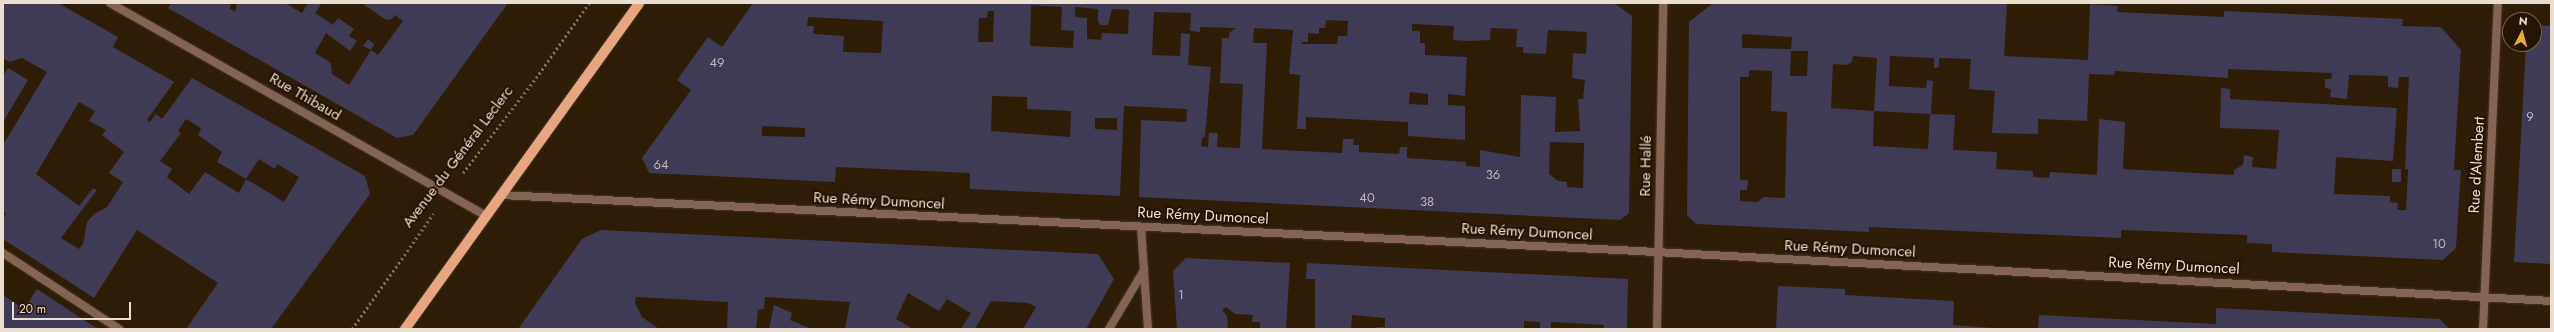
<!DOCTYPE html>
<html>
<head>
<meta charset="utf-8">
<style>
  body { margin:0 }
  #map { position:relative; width:2554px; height:332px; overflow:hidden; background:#2e1d07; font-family:Jost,sans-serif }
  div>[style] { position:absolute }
  .building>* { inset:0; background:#403b55; transform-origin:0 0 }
  .path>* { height:2.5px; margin-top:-1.25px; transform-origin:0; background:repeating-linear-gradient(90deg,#80715f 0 2px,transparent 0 5px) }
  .roads { filter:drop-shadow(0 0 1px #483823) drop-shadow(0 0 1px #483823) }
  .service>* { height:8px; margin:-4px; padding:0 4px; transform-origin:4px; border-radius:4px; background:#836452 }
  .minor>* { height:8px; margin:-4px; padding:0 4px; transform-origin:4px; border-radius:4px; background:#836452 }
  .primary>* { height:10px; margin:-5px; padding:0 5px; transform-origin:5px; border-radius:5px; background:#e8a680 }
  span { translate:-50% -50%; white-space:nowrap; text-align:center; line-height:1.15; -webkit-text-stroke:4px #241401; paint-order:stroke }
  .number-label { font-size:13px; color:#c0b5b2 }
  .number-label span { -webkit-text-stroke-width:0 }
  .street-label { font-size:15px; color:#eaded1 }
  .frame { position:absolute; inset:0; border:4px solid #eaded1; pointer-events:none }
  .north { position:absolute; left:2502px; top:12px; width:40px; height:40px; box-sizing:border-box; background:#241401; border:1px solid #736554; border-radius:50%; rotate:6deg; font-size:11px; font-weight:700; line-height:16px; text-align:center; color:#eaded1 }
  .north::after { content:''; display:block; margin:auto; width:14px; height:18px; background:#e6ad36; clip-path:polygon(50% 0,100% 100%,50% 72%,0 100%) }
  .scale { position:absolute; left:12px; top:302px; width:119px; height:18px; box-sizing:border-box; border:2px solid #eaded1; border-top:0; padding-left:5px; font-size:12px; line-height:14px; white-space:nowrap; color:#eaded1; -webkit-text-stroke:3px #241401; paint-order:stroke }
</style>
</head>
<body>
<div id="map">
  <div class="building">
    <i style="clip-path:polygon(evenodd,3px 3px,58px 3px,118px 37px,113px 47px,174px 82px,147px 120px,150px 122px,156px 114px,162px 119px,192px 78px,365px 176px,370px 194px,271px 329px,186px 329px,218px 283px,137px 230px,94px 298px,3px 239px,3px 219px,6px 213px,3px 211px,3px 145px,47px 72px,22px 58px,10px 62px,3px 58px,3px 3px,79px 102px,95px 111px,89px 121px,106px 130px,102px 135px,124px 152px,109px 173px,123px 182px,107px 207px,94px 214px,87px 222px,83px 244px,79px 249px,61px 238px,97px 190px,93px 188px,79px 206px,36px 174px,79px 102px,3px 3px,186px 119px,201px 128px,198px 135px,222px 152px,217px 162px,246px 179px,259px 159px,275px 169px,277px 164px,299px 177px,284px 202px,246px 179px,239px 193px,205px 172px,189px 194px,167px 177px,172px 169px,160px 161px,181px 133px,178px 131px,186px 119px)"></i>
    <i style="clip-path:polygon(171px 3px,231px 3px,230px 9px,235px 12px,237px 3px,285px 3px,302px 13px,308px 3px,322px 3px,315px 13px,333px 25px,338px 18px,354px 29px,349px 36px,357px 41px,350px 51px,326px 33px,315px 53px,331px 63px,332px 74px,349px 85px,371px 50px,378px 55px,403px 21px,395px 15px,392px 19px,386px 20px,362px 3px,508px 3px,413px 135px,397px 138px,168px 8px)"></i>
    <i style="clip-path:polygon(evenodd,753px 3px,1614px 3px,1632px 16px,1629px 213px,1620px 220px,1139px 197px,1141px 120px,1186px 122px,1187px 109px,1124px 106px,1120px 196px,970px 189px,970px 173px,836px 167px,835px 182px,649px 173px,642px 158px,691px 90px,677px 80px,708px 37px,722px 47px,753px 3px,1031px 5px,1062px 7px,1061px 30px,1074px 31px,1073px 48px,1030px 46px,1031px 5px,753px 3px,1075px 7px,1098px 9px,1098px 21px,1100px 25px,1108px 25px,1112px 9px,1129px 10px,1128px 34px,1102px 33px,1101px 40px,1087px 39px,1087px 18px,1075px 17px,1075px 7px,753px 3px,988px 11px,994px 11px,993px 42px,978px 42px,979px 18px,987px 18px,988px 11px,753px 3px,1154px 12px,1191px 13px,1190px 31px,1200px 32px,1200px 27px,1236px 28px,1229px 33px,1229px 38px,1222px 38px,1220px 83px,1243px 84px,1240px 148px,1217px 147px,1218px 133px,1209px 133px,1208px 147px,1201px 146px,1202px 138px,1205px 136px,1211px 67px,1188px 65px,1190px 34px,1181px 33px,1180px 56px,1152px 55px,1154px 12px,753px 3px,808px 17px,883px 21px,881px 53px,843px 52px,844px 36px,813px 34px,814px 26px,807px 26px,808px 17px,753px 3px,1326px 20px,1348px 21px,1347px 36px,1338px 36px,1337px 44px,1301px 44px,1302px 42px,1308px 42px,1308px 33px,1319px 34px,1319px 28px,1325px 28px,1326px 20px,753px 3px,1412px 24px,1454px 26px,1453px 40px,1469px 41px,1490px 40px,1491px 28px,1517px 29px,1516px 47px,1523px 47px,1523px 53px,1546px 54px,1548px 30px,1587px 32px,1586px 54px,1573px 53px,1572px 78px,1585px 80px,1583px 99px,1578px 99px,1580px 131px,1555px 132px,1556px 97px,1521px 95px,1520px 157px,1480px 150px,1480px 167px,1466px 166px,1466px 162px,1407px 158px,1407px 147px,1400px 147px,1399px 154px,1359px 152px,1359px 145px,1353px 145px,1354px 139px,1343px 139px,1342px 153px,1262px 149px,1267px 43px,1253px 43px,1254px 28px,1293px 30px,1289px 74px,1300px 75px,1297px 129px,1306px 129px,1306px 117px,1408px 122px,1408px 136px,1465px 140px,1465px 106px,1448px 105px,1448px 94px,1465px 96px,1467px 57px,1425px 55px,1425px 43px,1420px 43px,1420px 31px,1412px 31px,1412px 24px,753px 3px,1410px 92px,1428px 94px,1428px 105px,1409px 104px,1410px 92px,753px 3px,992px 96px,1027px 97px,1027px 109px,1071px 111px,1070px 137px,991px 131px,992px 96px,753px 3px,1095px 118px,1117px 118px,1117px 130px,1095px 129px,1095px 118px,753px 3px,762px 126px,805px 128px,805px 137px,762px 136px,762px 126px,753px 3px,1550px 142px,1584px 143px,1583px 188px,1567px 187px,1567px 182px,1558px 181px,1549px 174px,1550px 142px)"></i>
    <i style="clip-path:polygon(evenodd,1713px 3px,2007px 3px,2004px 56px,2088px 60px,2090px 4px,2118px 6px,2117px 12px,2224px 17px,2224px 11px,2403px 19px,2402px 26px,2441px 27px,2461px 50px,2454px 170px,2461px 170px,2456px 248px,2443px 260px,2272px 252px,2272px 244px,2247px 243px,2247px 235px,2121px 230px,2121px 238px,1869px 227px,1869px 232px,1696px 224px,1687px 215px,1689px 22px,1713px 3px,1742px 34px,1792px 37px,1791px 51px,1808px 51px,1807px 76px,1790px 76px,1791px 49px,1742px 48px,1742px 34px,1713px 3px,1853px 56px,1877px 58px,1874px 111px,1930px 114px,1928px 149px,1873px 146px,1874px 111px,1831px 108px,1833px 64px,1846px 65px,1852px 62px,1853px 56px,1713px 3px,1890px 56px,1934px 58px,1934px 68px,1939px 67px,1939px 58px,1971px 59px,1969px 89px,1995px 91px,1992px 133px,2038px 134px,2038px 119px,2087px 121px,2089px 74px,2114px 75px,2115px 71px,2228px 78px,2228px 69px,2332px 73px,2331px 79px,2325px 79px,2325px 88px,2331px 89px,2330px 97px,2347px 99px,2349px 75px,2388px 76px,2388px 87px,2398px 88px,2399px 77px,2409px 77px,2405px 169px,2408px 169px,2406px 210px,2397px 210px,2398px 203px,2390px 202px,2390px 196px,2334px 194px,2336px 157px,2393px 161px,2397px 108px,2230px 99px,2230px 89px,2221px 88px,2220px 128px,2279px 130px,2276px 169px,2252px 167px,2253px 157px,2244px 155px,2243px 165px,2234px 170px,2234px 175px,2123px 169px,2125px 122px,2099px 119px,2097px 175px,2050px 172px,2049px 178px,2033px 177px,2033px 171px,1996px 169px,1997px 152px,1953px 150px,1955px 115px,1931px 114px,1933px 81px,1927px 80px,1926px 88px,1889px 86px,1890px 56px,1713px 3px,1749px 70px,1772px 71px,1771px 111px,1787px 112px,1785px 198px,1763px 197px,1758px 202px,1740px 201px,1740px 190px,1747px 190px,1748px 180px,1740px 180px,1740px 77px,1749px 77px,1749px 70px)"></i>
    <i style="clip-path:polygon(2534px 25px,2551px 26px,2551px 264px,2514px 262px,2526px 44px,2534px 44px)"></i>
    <i style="clip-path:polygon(368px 39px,374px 44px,371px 50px,363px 46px)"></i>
    <i style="clip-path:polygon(8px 68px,28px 80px,3px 122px,3px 76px)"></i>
    <i style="left:2392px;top:169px;width:9px;height:13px"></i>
    <i style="clip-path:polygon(601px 230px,1098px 254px,1114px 279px,1086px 329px,1023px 329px,1036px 307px,1028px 303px,991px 301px,975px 329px,961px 329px,971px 313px,947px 299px,939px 311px,908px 293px,896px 319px,913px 329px,845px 329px,850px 302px,765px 297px,764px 309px,758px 310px,756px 329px,727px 329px,728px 302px,636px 297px,635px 303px,642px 317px,659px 329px,518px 329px,582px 239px)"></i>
    <i style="clip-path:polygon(1186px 258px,1290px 263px,1286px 329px,1260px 329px,1260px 322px,1252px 322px,1253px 315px,1235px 314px,1226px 307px,1222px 310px,1227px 316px,1228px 329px,1177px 329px,1173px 271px)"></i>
    <i style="clip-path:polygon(1307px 263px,1628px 279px,1627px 329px,1603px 329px,1604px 325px,1551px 322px,1551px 329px,1540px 329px,1540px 322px,1524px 321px,1524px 329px,1377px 329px,1377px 327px,1385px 327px,1385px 318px,1352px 315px,1351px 329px,1315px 329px,1315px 279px,1306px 279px)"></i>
    <i style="clip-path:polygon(1778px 286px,1845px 289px,1845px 295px,1954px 301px,1953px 325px,2006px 329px,1776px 329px)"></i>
    <i style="clip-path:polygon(37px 289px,87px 322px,99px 329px,3px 329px,3px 295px,24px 309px)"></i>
    <i style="clip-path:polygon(774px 305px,792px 313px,790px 320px,812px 329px,769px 329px)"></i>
    <i style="clip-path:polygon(2216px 308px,2440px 319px,2449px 329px,2038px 329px,2039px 315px,2216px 324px)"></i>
  </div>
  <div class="path">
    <i style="left:463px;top:173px;width:120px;rotate:-52.5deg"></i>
    <i style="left:536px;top:78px;width:92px;rotate:-54.8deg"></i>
    <i style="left:352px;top:329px;width:141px;rotate:-54.8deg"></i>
  </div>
  <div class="roads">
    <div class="service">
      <i style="left:3px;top:253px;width:139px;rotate:33.2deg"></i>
    </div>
    <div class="minor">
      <i style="left:110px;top:3px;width:432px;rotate:29.5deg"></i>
      <i style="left:501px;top:195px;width:1119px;rotate:2.82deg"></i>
      <i style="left:1619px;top:250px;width:933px;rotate:3.13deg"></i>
      <i style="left:1141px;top:227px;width:102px;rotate:86.1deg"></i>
      <i style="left:1109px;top:329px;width:69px;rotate:-59.3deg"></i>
      <i style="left:1657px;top:329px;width:326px;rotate:-88.9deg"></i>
      <i style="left:2483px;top:329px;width:326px;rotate:-87.4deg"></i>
    </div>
    <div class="primary">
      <i style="left:405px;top:329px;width:401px;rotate:-54.3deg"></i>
    </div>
  </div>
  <div class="number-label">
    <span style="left:717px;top:63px">49</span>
    <span style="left:2530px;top:117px">9</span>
    <span style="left:661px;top:165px">64</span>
    <span style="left:1493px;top:175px">36</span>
    <span style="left:1367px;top:198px">40</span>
    <span style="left:1427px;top:202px">38</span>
    <span style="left:2439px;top:244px">10</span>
    <span style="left:1181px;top:295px">1</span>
  </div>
  <div class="street-label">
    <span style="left:305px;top:97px;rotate:30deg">Rue Thibaud</span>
    <span style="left:458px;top:157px;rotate:-53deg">Avenue du Général Leclerc</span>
    <span style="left:2477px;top:165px;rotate:-87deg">Rue d'Alembert</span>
    <span style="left:1646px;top:166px;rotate:-89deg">Rue Hallé</span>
    <span style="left:879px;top:201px;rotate:3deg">Rue Rémy Dumoncel</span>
    <span style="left:1203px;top:216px;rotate:3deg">Rue Rémy Dumoncel</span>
    <span style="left:1527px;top:232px;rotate:3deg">Rue Rémy Dumoncel</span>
    <span style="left:1850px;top:249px;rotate:3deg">Rue Rémy Dumoncel</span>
    <span style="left:2174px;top:266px;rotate:3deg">Rue Rémy Dumoncel</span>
  </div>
  <div class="frame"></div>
  <div class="north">N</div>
  <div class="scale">20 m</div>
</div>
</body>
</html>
